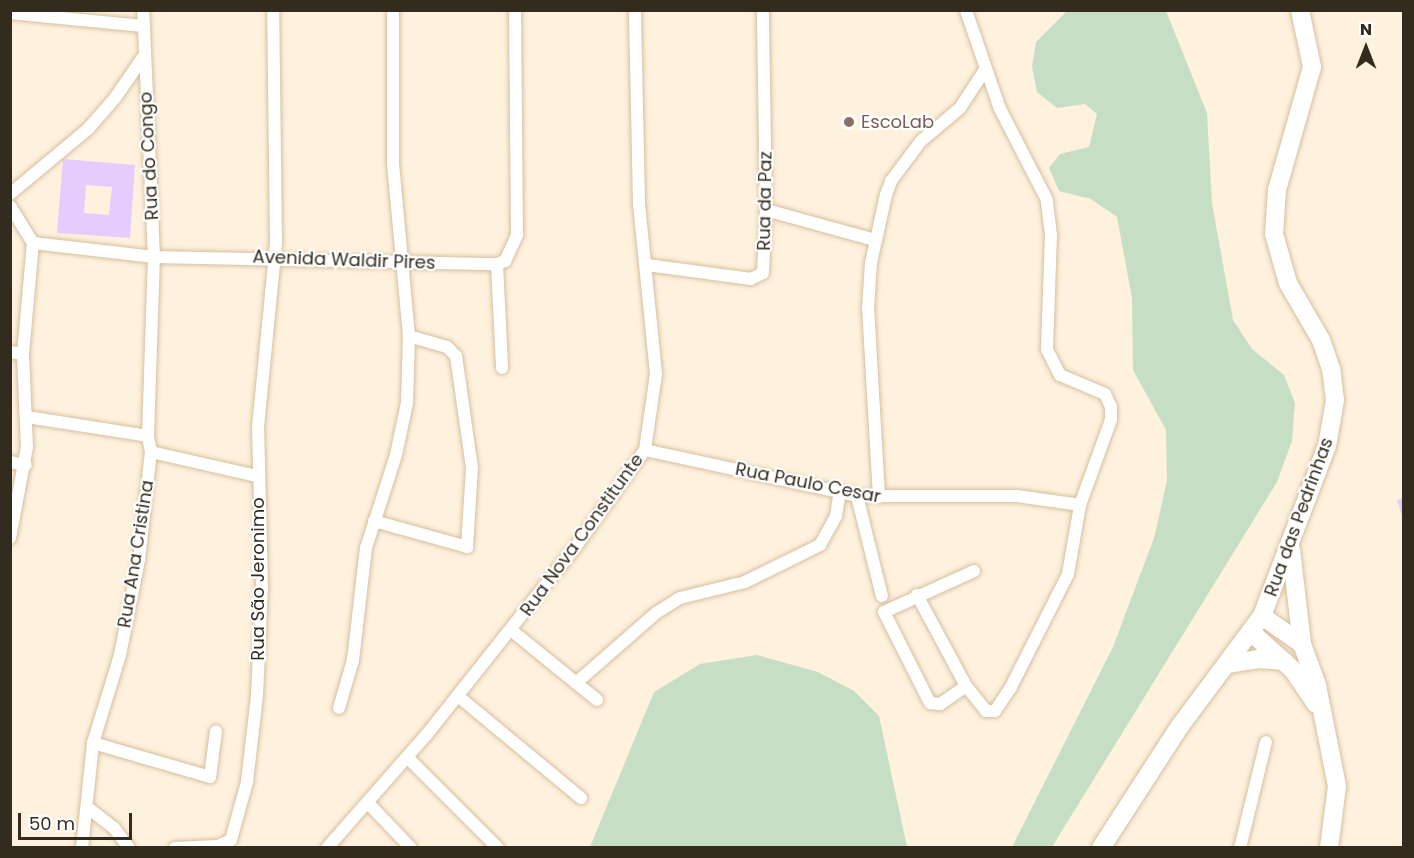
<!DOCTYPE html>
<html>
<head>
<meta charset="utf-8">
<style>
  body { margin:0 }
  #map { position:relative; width:1414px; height:858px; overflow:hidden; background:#fef1dd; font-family:Poppins,sans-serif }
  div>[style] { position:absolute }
  .green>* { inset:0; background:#c6dfc4 }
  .building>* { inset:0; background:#e4cdfe }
  .roads { filter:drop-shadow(0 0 2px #d5c0a0) drop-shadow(0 0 2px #d5c0a0) }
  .street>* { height:12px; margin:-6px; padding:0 6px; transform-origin:6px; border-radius:6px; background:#fff }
  .secondary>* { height:18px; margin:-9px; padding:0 9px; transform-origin:9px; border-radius:9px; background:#fff }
  .dots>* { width:16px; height:16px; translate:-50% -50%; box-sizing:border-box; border:3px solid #fff; border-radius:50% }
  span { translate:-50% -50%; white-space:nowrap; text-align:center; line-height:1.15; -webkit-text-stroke:4.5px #fff; paint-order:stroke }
  .education-label { font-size:18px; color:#785e54 }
  .left { translate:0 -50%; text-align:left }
  .street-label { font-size:18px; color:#332b1e }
  .frame { position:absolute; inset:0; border:12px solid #332b1e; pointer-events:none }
  .north { position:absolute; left:1336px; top:18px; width:60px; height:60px; -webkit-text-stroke:4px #fff; paint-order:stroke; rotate:0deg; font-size:16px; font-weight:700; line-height:24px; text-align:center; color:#332b1e }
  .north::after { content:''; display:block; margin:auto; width:21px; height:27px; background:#332b1e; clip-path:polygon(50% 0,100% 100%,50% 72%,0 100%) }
  .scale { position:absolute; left:18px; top:813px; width:114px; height:27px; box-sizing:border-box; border:3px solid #332b1e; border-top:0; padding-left:8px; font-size:18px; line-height:21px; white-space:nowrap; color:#332b1e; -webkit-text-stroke:4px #fff; paint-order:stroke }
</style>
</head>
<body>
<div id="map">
  <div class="green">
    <i style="clip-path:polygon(1067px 11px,1166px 11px,1207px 113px,1212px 203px,1233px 320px,1252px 349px,1284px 375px,1295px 403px,1292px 441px,1277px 482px,1052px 847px,1012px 847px,1113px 647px,1154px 538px,1167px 481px,1166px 430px,1133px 370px,1132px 298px,1117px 217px,1091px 199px,1059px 191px,1049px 168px,1060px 154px,1089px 147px,1097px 114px,1085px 104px,1057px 108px,1037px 92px,1032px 66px,1036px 42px)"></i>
    <i style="clip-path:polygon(757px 655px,818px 672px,854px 691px,879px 716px,907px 847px,590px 847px,654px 692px,700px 664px)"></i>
  </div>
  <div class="building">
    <i style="clip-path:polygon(evenodd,63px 159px,135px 165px,130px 238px,57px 233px,63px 159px,86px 185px,112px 187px,109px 215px,84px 213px,86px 185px)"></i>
    <i style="clip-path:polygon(1404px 498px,1404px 519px,1403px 519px,1397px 500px)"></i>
  </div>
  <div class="roads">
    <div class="street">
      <i style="left:10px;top:13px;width:133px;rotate:5.6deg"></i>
      <i style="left:10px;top:194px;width:102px;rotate:-39.8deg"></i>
      <i style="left:88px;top:129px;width:41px;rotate:-48.9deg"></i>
      <i style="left:115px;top:98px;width:51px;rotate:-55.4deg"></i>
      <i style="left:10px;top:206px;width:44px;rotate:58.1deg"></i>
      <i style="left:766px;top:210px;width:113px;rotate:15.4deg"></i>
      <i style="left:33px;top:243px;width:122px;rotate:6.6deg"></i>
      <i style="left:154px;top:257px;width:343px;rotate:1.2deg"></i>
      <i style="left:497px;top:264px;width:9px;rotate:-21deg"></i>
      <i style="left:505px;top:261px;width:29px;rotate:-65deg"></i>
      <i style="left:517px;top:235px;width:225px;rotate:-90.5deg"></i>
      <i style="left:497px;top:264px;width:104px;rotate:87.2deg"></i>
      <i style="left:647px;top:265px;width:105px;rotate:7.7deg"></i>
      <i style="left:751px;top:279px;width:13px;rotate:-27deg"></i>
      <i style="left:763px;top:273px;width:63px;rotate:-87.3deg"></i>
      <i style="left:766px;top:210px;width:200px;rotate:-90.9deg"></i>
      <i style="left:10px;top:352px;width:13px;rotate:9deg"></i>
      <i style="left:27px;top:417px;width:122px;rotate:8.9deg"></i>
      <i style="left:645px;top:450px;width:217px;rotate:12.2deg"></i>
      <i style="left:857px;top:496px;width:160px"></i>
      <i style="left:1017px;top:496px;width:64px;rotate:8.1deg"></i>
      <i style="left:151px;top:452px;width:109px;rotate:12.8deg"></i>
      <i style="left:10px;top:462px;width:16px;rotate:11deg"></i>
      <i style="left:857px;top:496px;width:103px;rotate:76deg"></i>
      <i style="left:879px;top:497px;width:189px;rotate:-93.3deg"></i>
      <i style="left:868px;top:308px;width:45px;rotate:-86.2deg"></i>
      <i style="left:871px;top:263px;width:70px;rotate:-77.6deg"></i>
      <i style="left:886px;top:195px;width:15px;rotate:-70deg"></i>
      <i style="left:891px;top:181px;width:50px;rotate:-53.1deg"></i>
      <i style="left:921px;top:141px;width:51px;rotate:-40.2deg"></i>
      <i style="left:960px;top:108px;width:45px;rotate:-56.7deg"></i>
      <i style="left:374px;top:521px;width:97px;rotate:15.6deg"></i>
      <i style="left:467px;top:547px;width:79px;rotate:-86.4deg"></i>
      <i style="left:472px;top:468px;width:113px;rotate:-98.1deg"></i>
      <i style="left:456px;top:356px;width:13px;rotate:-135deg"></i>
      <i style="left:447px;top:347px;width:40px;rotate:-164deg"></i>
      <i style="left:10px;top:538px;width:93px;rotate:-79.4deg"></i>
      <i style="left:27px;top:447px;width:93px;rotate:-92.5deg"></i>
      <i style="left:23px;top:354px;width:111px;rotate:-84.9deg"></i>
      <i style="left:917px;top:595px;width:103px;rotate:61.7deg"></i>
      <i style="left:966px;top:686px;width:32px;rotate:51deg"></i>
      <i style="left:986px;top:711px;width:9px"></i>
      <i style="left:995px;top:711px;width:29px;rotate:-56deg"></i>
      <i style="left:1011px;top:687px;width:127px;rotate:-63.2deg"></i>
      <i style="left:1068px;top:574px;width:70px;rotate:-80.1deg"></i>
      <i style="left:1080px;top:505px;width:90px;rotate:-70deg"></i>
      <i style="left:1111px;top:420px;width:13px;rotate:-90deg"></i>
      <i style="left:1111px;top:407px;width:14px;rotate:-115deg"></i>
      <i style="left:1105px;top:394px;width:49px;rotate:-157.1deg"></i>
      <i style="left:1060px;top:375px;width:29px;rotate:-117deg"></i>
      <i style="left:1047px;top:349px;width:114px;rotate:-88deg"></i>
      <i style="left:1051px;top:235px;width:35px;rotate:-97deg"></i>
      <i style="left:1047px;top:200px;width:102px;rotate:-117.3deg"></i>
      <i style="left:1000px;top:109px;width:105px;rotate:-109deg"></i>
      <i style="left:511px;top:630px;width:111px;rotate:39.1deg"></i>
      <i style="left:576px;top:683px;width:106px;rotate:-41.2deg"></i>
      <i style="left:656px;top:613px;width:28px;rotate:-32deg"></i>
      <i style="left:680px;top:598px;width:67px;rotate:-13.8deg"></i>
      <i style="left:745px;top:582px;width:84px;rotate:-26.3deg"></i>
      <i style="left:820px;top:545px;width:33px;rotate:-61deg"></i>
      <i style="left:836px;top:516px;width:24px;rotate:-81deg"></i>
      <i style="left:966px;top:686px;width:32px;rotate:145deg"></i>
      <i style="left:940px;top:704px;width:10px;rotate:-174deg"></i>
      <i style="left:930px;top:703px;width:102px;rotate:-116.8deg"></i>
      <i style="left:884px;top:612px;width:99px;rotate:-24.5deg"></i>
      <i style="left:458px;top:696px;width:160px;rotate:39.7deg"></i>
      <i style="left:339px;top:708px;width:50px;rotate:-73.7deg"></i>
      <i style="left:353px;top:660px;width:113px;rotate:-83.4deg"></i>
      <i style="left:366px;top:548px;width:98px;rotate:-72.1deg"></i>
      <i style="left:396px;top:455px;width:53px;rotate:-78.1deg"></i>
      <i style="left:407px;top:403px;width:67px;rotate:-88.3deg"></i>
      <i style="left:409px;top:336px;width:173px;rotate:-95.3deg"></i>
      <i style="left:393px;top:164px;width:154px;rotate:-90deg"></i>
      <i style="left:93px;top:743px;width:122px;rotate:16.2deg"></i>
      <i style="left:210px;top:777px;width:46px;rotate:-82.6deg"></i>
      <i style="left:408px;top:758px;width:127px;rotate:45deg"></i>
      <i style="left:368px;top:803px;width:62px;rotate:46.3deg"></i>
      <i style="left:87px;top:807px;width:34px;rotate:38deg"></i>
      <i style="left:114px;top:828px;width:25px;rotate:53deg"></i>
      <i style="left:82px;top:848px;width:106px;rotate:-84deg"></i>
      <i style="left:93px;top:743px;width:92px;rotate:-72.9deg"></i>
      <i style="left:120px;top:655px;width:97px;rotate:-78.7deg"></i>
      <i style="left:139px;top:560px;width:109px;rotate:-83.7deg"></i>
      <i style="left:151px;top:452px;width:16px;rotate:-101deg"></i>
      <i style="left:148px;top:436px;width:179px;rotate:-88.1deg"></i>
      <i style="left:154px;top:257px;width:247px;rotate:-92.5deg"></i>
      <i style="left:175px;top:848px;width:43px;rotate:-2.7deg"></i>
      <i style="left:218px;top:846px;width:14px;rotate:-25deg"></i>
      <i style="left:231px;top:840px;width:60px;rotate:-74.6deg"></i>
      <i style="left:247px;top:782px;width:87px;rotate:-83.4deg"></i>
      <i style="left:257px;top:696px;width:109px;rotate:-87.4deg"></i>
      <i style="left:262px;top:587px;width:160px;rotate:-91.4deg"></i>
      <i style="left:258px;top:427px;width:186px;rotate:-84.4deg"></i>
      <i style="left:276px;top:242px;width:232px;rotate:-90.7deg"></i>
      <i style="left:327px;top:848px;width:153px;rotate:-48.7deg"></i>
      <i style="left:428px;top:733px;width:235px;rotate:-51.6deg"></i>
      <i style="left:574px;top:549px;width:122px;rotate:-54.4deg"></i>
      <i style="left:645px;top:450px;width:77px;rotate:-81.8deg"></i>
      <i style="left:656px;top:374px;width:171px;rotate:-95.7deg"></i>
      <i style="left:639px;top:204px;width:194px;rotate:-91.2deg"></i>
      <i style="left:1240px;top:848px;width:109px;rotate:-76.2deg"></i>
    </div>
    <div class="secondary">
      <i style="left:1291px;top:550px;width:95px;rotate:83.3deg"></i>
      <i style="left:1262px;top:616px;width:49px;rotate:35deg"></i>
      <i style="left:1302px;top:644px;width:44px;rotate:69.9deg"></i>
      <i style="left:1317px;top:685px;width:103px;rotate:78.8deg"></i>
      <i style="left:1337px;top:786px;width:63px;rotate:97.4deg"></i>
      <i style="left:1251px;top:632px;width:57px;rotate:42.1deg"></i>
      <i style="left:1293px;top:670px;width:41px;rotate:55.9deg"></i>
      <i style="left:1227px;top:664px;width:30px;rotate:-9deg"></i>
      <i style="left:1257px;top:659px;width:27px;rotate:4deg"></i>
      <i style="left:1101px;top:848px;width:145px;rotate:-57.1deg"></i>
      <i style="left:1180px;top:726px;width:137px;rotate:-53.3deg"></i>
      <i style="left:1262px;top:616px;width:182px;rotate:-69.1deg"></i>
      <i style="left:1327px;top:446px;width:47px;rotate:-80.1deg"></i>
      <i style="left:1335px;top:400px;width:31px;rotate:-97deg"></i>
      <i style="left:1331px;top:369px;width:31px;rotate:-109deg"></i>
      <i style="left:1321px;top:340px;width:66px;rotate:-120.1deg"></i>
      <i style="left:1288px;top:283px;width:51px;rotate:-105.9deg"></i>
      <i style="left:1274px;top:234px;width:44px;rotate:-86.1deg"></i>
      <i style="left:1277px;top:190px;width:128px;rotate:-74.1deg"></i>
      <i style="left:1312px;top:67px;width:58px;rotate:-101.9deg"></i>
    </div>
  </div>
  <div class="dots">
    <i style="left:849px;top:122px;background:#8d6e63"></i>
  </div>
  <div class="education-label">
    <span class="left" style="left:861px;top:122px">EscoLab</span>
  </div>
  <div class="street-label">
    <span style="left:149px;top:156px;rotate:-93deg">Rua do Congo</span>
    <span style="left:765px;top:201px;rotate:-89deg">Rua da Paz</span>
    <span style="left:344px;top:260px;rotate:2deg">Avenida Waldir Pires</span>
    <span style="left:808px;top:483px;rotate:11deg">Rua Paulo Cesar</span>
    <span style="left:1299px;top:517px;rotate:-70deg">Rua das Pedrinhas</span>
    <span style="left:582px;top:535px;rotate:-54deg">Rua Nova Constitunte</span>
    <span style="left:136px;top:554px;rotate:-81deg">Rua Ana Cristina</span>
    <span style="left:258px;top:579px;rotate:-90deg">Rua São Jeronimo</span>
  </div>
  <div class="frame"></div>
  <div class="north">N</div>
  <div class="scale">50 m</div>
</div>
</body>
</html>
